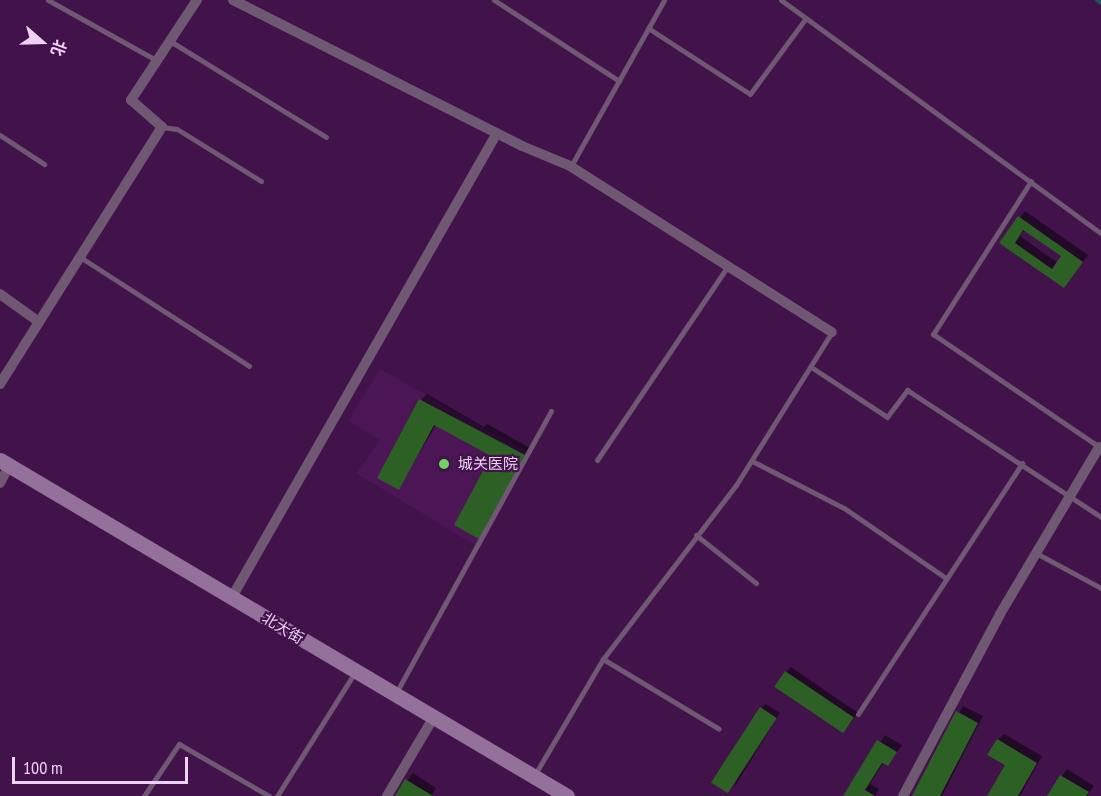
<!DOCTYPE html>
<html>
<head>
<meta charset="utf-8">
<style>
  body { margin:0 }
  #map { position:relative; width:1101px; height:796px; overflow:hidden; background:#42124b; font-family:"PT Sans Narrow","Noto Sans SC",sans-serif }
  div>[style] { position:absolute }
  .built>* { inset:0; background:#4c1656 }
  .shadow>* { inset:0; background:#0007 }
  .stream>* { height:4px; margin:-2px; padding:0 2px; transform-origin:2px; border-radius:2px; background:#18595d }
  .building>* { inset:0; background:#2d6024; transform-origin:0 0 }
  .service>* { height:5px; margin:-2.5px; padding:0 2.5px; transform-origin:2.5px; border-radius:2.5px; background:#6e5872 }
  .minor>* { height:10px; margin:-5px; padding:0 5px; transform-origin:5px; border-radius:5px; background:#6e5872 }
  .secondary>* { height:15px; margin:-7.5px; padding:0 7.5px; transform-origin:7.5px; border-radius:7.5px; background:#93719a }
  .dots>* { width:16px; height:16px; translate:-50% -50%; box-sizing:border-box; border:3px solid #42124b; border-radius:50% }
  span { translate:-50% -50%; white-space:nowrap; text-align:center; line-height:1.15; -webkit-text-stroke:4.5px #42124b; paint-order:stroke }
  .poi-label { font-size:15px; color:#eed2f4 }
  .left { translate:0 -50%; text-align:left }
  .street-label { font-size:15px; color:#eed2f4 }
  .north { position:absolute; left:12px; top:12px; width:60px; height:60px; -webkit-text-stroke:4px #42124b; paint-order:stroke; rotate:110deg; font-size:16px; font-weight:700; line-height:24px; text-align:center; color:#eed2f4 }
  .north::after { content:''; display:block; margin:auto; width:21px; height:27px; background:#eed2f4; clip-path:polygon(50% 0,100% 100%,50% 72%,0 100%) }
  .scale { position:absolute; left:12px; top:757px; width:176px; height:27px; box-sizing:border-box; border:3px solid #eed2f4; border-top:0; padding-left:8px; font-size:18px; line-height:21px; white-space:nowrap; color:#eed2f4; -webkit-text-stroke:4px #42124b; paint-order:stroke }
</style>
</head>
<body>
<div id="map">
  <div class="built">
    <i style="clip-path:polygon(380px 369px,531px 454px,480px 548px,356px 473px,380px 440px,348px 421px)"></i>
  </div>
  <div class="shadow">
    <i style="clip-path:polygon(evenodd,1025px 211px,1088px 255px,1064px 287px,1001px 243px,1025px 211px,1025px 229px,1063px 256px,1058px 263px,1020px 236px,1025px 229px)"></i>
    <i style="clip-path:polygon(427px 394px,484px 427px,487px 424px,530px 448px,485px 531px,493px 456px,436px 425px,399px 488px,421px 400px)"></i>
    <i style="clip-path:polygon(791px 667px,858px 713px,843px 733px,786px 672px)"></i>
    <i style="clip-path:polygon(766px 704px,780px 713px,734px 788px,761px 708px)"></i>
    <i style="clip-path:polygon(963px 706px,983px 716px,942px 796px,914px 796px)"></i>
    <i style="clip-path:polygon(1004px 734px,1042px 756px,1020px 796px,989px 796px,1007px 765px,998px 740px)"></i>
    <i style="clip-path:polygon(885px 735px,902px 745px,888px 764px,884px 762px,870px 784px,879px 789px,875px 796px,845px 796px)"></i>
    <i style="clip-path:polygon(1067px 769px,1094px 786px,1087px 796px,1048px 796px)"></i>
    <i style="clip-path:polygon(413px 773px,436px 788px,431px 796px,396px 796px)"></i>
  </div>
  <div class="stream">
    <i style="left:1097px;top:0;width:5px;rotate:37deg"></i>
  </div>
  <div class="building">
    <i style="clip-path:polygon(evenodd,1018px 216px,1083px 262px,1064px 288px,999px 243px,1018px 216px,1023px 230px,1061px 256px,1052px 269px,1015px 243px,1023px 230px)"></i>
    <i style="clip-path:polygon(419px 399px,525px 455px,479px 539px,454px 525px,491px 456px,434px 425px,399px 490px,377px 478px)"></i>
    <i style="left:785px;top:671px;width:83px;height:19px;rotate:34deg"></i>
    <i style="left:760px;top:707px;width:20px;height:90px;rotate:33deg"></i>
    <i style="clip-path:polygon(956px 711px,978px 723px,940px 796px,912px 796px)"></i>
    <i style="clip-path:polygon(997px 739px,1037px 763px,1018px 796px,987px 796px,1005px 765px,987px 755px)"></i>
    <i style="clip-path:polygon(877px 740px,897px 752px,888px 766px,882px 763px,865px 790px,875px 796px,843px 796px)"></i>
    <i style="clip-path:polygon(1060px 775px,1089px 792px,1086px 796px,1047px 796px)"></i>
    <i style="clip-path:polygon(405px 779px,433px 796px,395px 796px)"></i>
  </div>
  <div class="service">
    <i style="left:48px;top:0;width:124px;rotate:29.1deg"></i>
    <i style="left:494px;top:0;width:149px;rotate:32.9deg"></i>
    <i style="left:781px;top:0;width:396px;rotate:36.1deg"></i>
    <i style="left:648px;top:28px;width:121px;rotate:32.9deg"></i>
    <i style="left:750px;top:94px;width:94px;rotate:-53.6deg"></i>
    <i style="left:170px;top:41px;width:183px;rotate:31.6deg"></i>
    <i style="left:162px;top:127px;width:15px;rotate:8deg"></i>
    <i style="left:177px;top:129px;width:99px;rotate:31.8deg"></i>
    <i style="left:0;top:135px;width:53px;rotate:33.4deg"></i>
    <i style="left:571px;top:166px;width:190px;rotate:-60.7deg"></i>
    <i style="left:1031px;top:181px;width:182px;rotate:122.6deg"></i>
    <i style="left:933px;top:334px;width:201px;rotate:34.2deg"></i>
    <i style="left:80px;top:257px;width:201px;rotate:32.8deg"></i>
    <i style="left:811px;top:367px;width:91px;rotate:33.3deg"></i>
    <i style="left:887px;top:417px;width:34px;rotate:-53deg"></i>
    <i style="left:907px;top:390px;width:232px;rotate:33.2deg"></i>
    <i style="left:597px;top:460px;width:234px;rotate:-56deg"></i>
    <i style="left:752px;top:461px;width:103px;rotate:27.1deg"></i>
    <i style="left:844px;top:508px;width:124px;rotate:34.5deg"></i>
    <i style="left:696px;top:535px;width:77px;rotate:38.7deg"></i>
    <i style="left:1036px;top:553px;width:74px;rotate:28.3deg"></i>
    <i style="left:603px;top:659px;width:135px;rotate:31.1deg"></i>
    <i style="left:396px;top:693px;width:322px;rotate:-61.2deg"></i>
    <i style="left:858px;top:714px;width:300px;rotate:-56.8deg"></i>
    <i style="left:534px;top:776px;width:136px;rotate:-59.5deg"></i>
    <i style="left:603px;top:659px;width:219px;rotate:-52.6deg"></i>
    <i style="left:736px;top:485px;width:181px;rotate:-57.9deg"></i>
    <i style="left:144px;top:796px;width:63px;rotate:-56.1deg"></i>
    <i style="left:179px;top:744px;width:104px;rotate:30deg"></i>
    <i style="left:277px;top:796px;width:146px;rotate:-57.8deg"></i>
  </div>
  <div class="minor">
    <i style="left:233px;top:0;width:324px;rotate:26.8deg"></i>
    <i style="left:522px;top:146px;width:52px;rotate:22.6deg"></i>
    <i style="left:570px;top:166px;width:310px;rotate:32.4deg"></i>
    <i style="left:0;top:294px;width:48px;rotate:35.7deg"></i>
    <i style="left:0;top:384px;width:304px;rotate:-57.8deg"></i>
    <i style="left:162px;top:127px;width:41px;rotate:-138.9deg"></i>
    <i style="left:131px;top:100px;width:120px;rotate:-56.6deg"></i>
    <i style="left:0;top:483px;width:19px;rotate:-62deg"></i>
    <i style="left:232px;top:597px;width:534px;rotate:-60.27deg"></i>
    <i style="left:387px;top:796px;width:92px;rotate:-59.3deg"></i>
    <i style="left:903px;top:796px;width:206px;rotate:-61.9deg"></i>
    <i style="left:1000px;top:614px;width:194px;rotate:-59.3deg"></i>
  </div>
  <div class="secondary">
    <i style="left:0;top:460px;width:659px;rotate:30.65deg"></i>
  </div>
  <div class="dots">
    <i style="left:444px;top:464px;background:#70d35f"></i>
  </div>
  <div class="poi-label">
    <span class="left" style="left:458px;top:464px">城关医院</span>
  </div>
  <div class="street-label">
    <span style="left:283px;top:628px;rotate:31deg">北大街</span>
  </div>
  <div class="north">北</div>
  <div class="scale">100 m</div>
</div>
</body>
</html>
